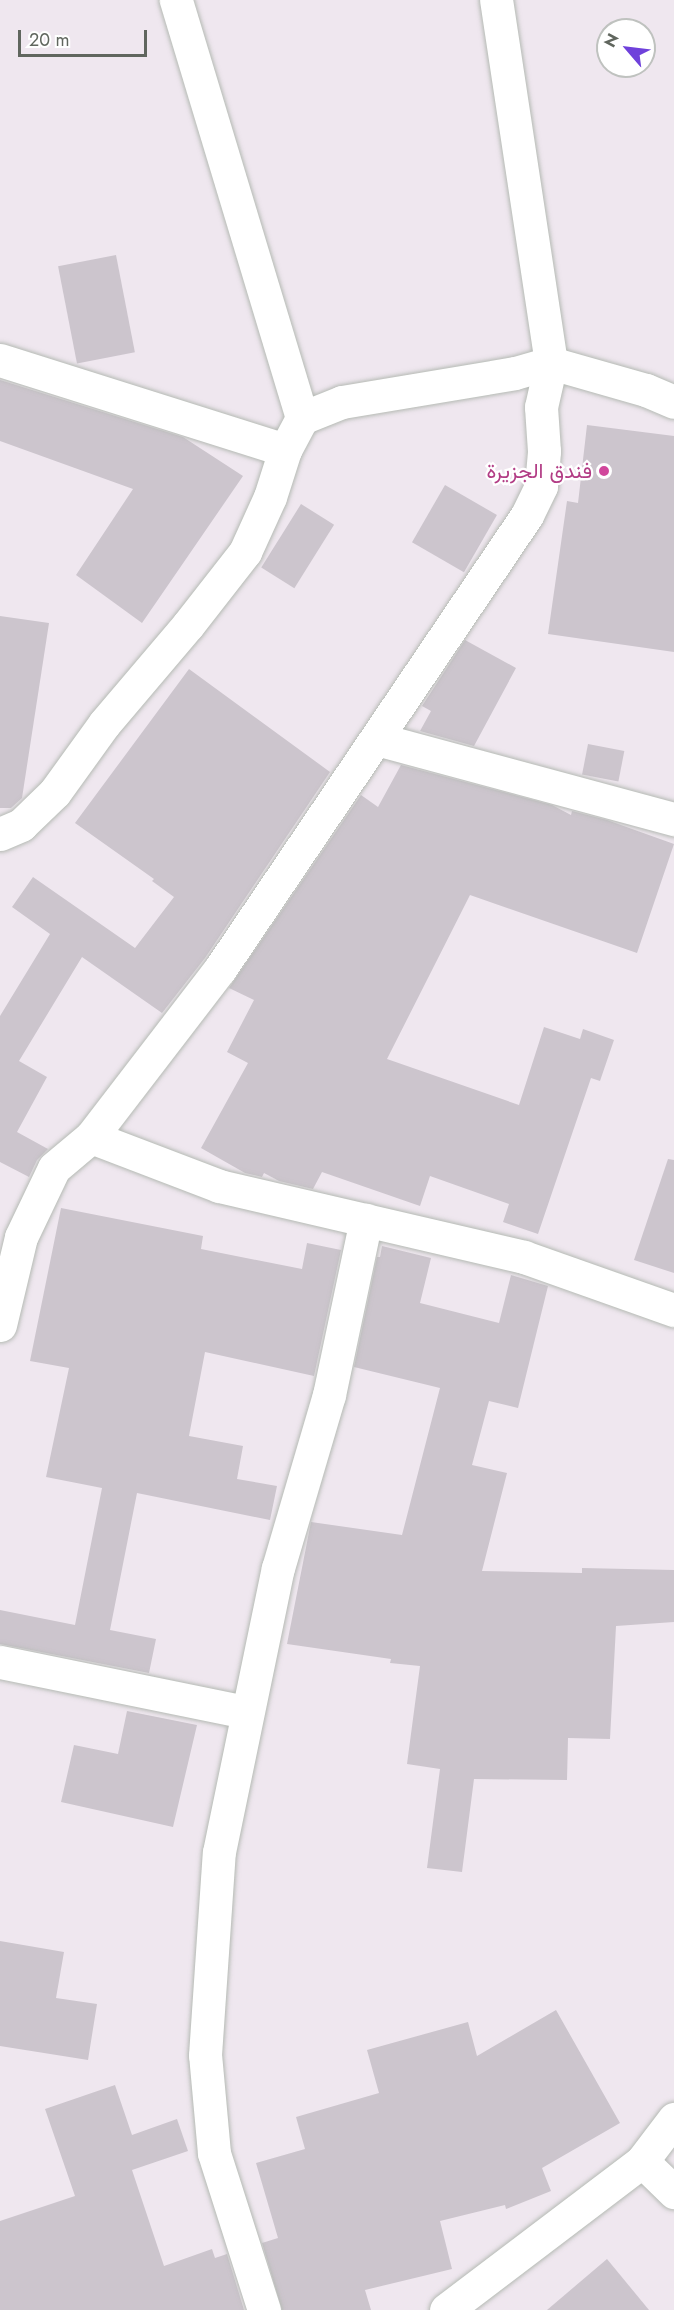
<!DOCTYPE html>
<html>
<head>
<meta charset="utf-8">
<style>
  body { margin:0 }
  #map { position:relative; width:674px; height:2310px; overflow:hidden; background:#efe7ef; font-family:Jost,Vazirmatn,sans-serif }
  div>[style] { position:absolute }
  .building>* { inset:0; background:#ccc5cd; transform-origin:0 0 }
  .roads { filter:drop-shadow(0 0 2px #b5bab4) drop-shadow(0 0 2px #b5bab4) }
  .minor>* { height:33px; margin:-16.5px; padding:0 16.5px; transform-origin:16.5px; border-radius:16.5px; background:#fff }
  .dots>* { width:16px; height:16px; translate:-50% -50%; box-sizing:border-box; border:3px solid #fff; border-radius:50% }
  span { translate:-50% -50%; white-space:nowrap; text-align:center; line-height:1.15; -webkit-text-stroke:4.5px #fff; paint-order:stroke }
  .hotel-label { font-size:21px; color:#b23c85 }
  .right { translate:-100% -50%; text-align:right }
  .north { position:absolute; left:596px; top:18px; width:60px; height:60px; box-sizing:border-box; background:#fff; border:2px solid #bfc2bf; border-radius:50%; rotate:298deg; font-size:16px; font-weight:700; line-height:24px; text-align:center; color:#60665e }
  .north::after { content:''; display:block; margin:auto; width:21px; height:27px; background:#6f41db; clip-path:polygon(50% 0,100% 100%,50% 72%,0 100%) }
  .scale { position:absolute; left:18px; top:30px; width:129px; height:27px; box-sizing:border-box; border:3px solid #60665e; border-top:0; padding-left:8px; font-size:18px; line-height:21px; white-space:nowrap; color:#60665e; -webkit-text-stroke:4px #fff; paint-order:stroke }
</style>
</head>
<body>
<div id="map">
  <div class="building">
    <i style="left:116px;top:255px;width:99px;height:59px;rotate:79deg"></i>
    <i style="clip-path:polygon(0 380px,183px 437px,243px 476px,142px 623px,76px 575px,133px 489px,0 441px)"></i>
    <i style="clip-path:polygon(587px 425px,674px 436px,674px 652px,548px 634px,567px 501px,578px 503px)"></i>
    <i style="left:445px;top:485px;width:60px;height:66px;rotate:30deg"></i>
    <i style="left:301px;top:504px;width:39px;height:75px;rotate:32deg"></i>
    <i style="clip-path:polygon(0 616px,49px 623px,22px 798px,11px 808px,0 808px)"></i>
    <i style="clip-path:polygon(465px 640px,516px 668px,474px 746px,420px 731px,431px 711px,422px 706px)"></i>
    <i style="clip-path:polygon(189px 669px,330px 772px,205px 958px,162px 1013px,82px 957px,19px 1061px,47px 1077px,17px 1132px,48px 1149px,37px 1160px,29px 1177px,0 1162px,0 1016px,50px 934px,12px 907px,33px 877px,135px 948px,174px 897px,152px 881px,154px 879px,75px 823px)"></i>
    <i style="left:588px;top:744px;width:37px;height:31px;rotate:11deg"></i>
    <i style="clip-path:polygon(401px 765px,552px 805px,571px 815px,572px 811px,607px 820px,674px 844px,637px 953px,470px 895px,387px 1059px,519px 1105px,544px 1027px,580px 1039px,583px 1029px,614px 1040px,600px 1081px,591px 1078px,538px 1234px,503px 1222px,509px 1204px,430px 1176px,420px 1206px,322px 1172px,313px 1189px,279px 1181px,264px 1173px,262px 1177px,245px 1173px,201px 1148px,248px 1063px,227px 1052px,254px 1000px,229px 988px,361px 795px,378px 807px)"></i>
    <i style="clip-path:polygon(668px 1159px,674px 1160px,674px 1273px,634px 1260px)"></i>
    <i style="clip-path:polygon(61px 1208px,203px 1236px,201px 1249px,302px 1269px,307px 1243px,341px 1250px,314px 1376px,205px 1352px,189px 1436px,243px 1446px,237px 1479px,277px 1486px,270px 1520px,137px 1493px,110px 1630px,156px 1639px,149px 1673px,0 1644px,0 1610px,75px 1625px,102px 1488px,46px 1477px,69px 1368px,30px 1361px)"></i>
    <i style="clip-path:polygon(382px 1246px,431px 1258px,420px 1303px,499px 1323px,511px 1275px,548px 1286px,518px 1408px,489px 1401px,472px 1465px,507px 1473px,482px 1571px,582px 1573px,582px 1568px,674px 1570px,674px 1622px,616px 1626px,610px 1739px,568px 1738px,567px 1780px,474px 1779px,462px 1872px,427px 1868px,440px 1769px,407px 1764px,420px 1666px,390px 1663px,391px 1659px,287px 1644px,311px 1522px,402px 1535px,440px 1388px,354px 1367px,377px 1257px,380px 1257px)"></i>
    <i style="clip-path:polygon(127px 1711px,197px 1725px,173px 1827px,61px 1802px,74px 1745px,118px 1754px)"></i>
    <i style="clip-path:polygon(0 1941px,64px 1952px,56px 1998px,97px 2004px,88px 2060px,0 2046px)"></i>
    <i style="clip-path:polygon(556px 2010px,620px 2123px,542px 2168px,551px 2191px,506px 2209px,505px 2205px,440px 2221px,452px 2269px,365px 2290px,371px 2310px,282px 2310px,262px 2243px,278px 2238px,256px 2163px,305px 2149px,296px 2117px,379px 2093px,367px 2050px,468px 2022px,477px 2056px)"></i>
    <i style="clip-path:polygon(115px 2085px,132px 2135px,177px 2119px,188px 2151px,132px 2170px,164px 2266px,212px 2249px,215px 2258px,227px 2254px,244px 2310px,0 2310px,0 2221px,75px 2196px,45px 2109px)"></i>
    <i style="clip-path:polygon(607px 2259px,649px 2310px,547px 2310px)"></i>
  </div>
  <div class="roads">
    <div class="minor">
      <i style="left:0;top:360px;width:299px;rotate:17.5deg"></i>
      <i style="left:302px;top:418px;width:43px;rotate:-21.8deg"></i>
      <i style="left:342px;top:402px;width:175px;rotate:-9.5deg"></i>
      <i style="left:515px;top:373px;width:37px;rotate:-16deg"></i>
      <i style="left:551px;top:363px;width:99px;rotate:15.9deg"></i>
      <i style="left:646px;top:390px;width:30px;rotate:23deg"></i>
      <i style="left:377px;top:739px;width:308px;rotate:15.1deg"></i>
      <i style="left:0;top:834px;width:23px;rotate:-23deg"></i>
      <i style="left:21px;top:825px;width:47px;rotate:-44.1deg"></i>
      <i style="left:55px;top:792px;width:84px;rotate:-54.2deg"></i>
      <i style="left:104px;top:724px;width:130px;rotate:-49.7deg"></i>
      <i style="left:188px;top:625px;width:93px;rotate:-52deg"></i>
      <i style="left:245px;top:552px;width:60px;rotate:-65.6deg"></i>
      <i style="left:270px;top:497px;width:49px;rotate:-72.3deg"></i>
      <i style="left:285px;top:450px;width:36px;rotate:-62deg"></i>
      <i style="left:302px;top:418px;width:437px;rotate:-106.8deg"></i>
      <i style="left:91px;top:1137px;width:137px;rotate:20.9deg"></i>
      <i style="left:219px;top:1186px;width:313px;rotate:13.1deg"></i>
      <i style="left:524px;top:1257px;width:159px;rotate:19.5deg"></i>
      <i style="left:0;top:1325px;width:90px;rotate:-76.6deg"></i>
      <i style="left:21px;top:1237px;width:76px;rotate:-64.4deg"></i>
      <i style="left:54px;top:1168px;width:48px;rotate:-40deg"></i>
      <i style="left:91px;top:1137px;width:212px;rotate:-52.5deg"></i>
      <i style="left:220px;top:969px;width:548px;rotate:-55.93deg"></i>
      <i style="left:527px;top:515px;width:32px;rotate:-64deg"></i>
      <i style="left:541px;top:486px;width:35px;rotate:-85deg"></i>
      <i style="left:544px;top:451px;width:44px;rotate:-93.9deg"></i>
      <i style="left:541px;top:407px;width:45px;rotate:-77.2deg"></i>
      <i style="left:551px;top:363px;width:367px;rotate:-98.6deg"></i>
      <i style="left:0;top:1662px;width:251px;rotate:11.5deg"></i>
      <i style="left:642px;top:2161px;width:45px;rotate:44.1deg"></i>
      <i style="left:264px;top:2310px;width:165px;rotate:-107.7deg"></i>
      <i style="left:214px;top:2153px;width:98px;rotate:-95.2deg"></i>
      <i style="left:205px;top:2055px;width:203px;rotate:-86.1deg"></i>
      <i style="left:219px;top:1852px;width:290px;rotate:-78.3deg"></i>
      <i style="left:278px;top:1568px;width:180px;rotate:-73.6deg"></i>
      <i style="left:329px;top:1395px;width:179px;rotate:-78.1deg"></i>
      <i style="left:446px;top:2310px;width:246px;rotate:-37.2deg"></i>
      <i style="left:642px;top:2161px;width:53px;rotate:-52.7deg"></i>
    </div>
  </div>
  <div class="dots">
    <i style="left:604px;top:471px;background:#d1479c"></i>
  </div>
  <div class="hotel-label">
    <span class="right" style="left:592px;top:471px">فندق الجزيرة</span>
  </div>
  <div class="north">N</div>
  <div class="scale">20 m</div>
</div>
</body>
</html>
